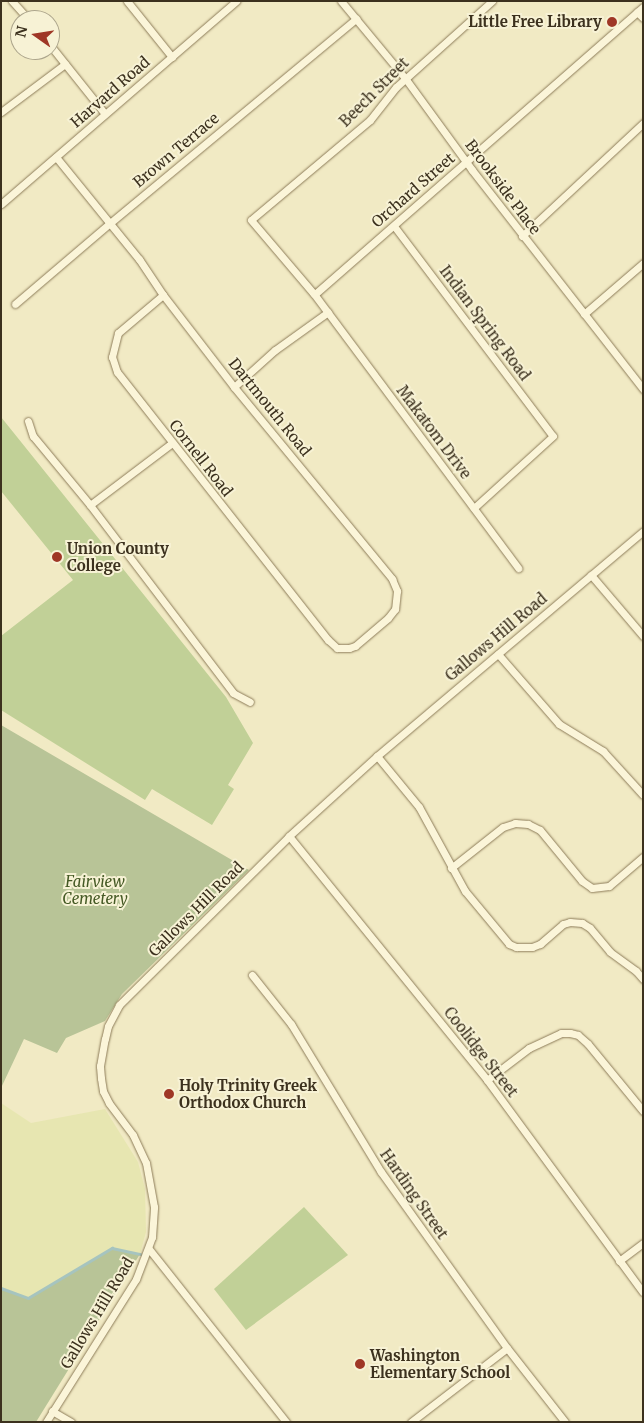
<!DOCTYPE html>
<html>
<head>
<meta charset="utf-8">
<style>
  body { margin:0 }
  #map { position:relative; width:644px; height:1423px; overflow:hidden; background:#f1eac4; font-family:Merriweather,serif }
  div>[style] { position:absolute }
  .farmland>* { inset:0; background:#e7e6b1 }
  .green>* { inset:0; background:#c1d097 }
  .cemetery>* { inset:0; background:#b8c497 }
  .stream>* { height:2.5px; margin:-1.25px; padding:0 1.25px; transform-origin:1.25px; border-radius:1.25px; background:#a6c4bf }
  .roads { filter:drop-shadow(0 0 1px #8d7c59) drop-shadow(0 0 1px #8d7c59) }
  .street>* { height:7px; margin:-3.5px; padding:0 3.5px; transform-origin:3.5px; border-radius:3.5px; background:#fbf5d9 }
  .dots>* { width:14px; height:14px; translate:-50% -50%; box-sizing:border-box; border:2px solid #f7f2d5; border-radius:50% }
  span { translate:-50% -50%; white-space:nowrap; text-align:center; line-height:1.15; -webkit-text-stroke:4px #f7f2d5; paint-order:stroke }
  .poi-label { font-size:15px; color:#3c311e; font-weight:700 }
  .right { translate:-100% -50%; text-align:right }
  .left { translate:0 -50%; text-align:left }
  .street-label { font-size:15px; color:#3c311e }
  .park-label { font-size:15px; color:#445924; font-style:italic }
  .frame { position:absolute; inset:0; border:2px solid #3c311e; pointer-events:none }
  .north { position:absolute; left:10px; top:10px; width:50px; height:50px; box-sizing:border-box; background:#f7f2d5; border:1px solid #aca58c; border-radius:50%; rotate:283deg; font-size:14px; font-weight:700; line-height:20px; text-align:center; color:#3c311e }
  .north::after { content:''; display:block; margin:auto; width:18px; height:22px; background:#9f3726; clip-path:polygon(50% 0,100% 100%,50% 72%,0 100%) }
</style>
</head>
<body>
<div id="map">
  <div class="farmland">
    <i style="clip-path:polygon(1px 1103px,31px 1123px,105px 1109px,138px 1162px,145px 1189px,146px 1232px,140px 1254px,112px 1248px,28px 1298px,1px 1288px)"></i>
  </div>
  <div class="green">
    <i style="clip-path:polygon(1px 417px,226px 697px,253px 743px,228px 785px,234px 789px,212px 825px,152px 789px,145px 800px,1px 710px,1px 636px,73px 580px,1px 491px)"></i>
    <i style="clip-path:polygon(304px 1207px,348px 1255px,246px 1330px,214px 1289px)"></i>
  </div>
  <div class="cemetery">
    <i style="clip-path:polygon(1px 725px,249px 870px,122px 994px,105px 1021px,66px 1038px,57px 1053px,24px 1039px,1px 1088px)"></i>
    <i style="clip-path:polygon(112px 1248px,140px 1254px,36px 1422px,1px 1422px,1px 1288px,28px 1298px)"></i>
  </div>
  <div class="stream">
    <i style="left:1px;top:1288px;width:29px;rotate:20deg"></i>
    <i style="left:28px;top:1298px;width:98px;rotate:-30.8deg"></i>
    <i style="left:112px;top:1248px;width:29px;rotate:12deg"></i>
  </div>
  <div class="roads">
    <div class="street">
      <i style="left:12px;top:1px;width:25px;rotate:48deg"></i>
      <i style="left:127px;top:1px;width:72px;rotate:51.2deg"></i>
      <i style="left:341px;top:1px;width:100px;rotate:50.3deg"></i>
      <i style="left:405px;top:78px;width:114px;rotate:53.9deg"></i>
      <i style="left:472px;top:170px;width:278px;rotate:52deg"></i>
      <i style="left:492px;top:1px;width:129px;rotate:138.1deg"></i>
      <i style="left:396px;top:87px;width:42px;rotate:128.2deg"></i>
      <i style="left:370px;top:120px;width:155px;rotate:140deg"></i>
      <i style="left:251px;top:220px;width:97px;rotate:49.6deg"></i>
      <i style="left:314px;top:294px;width:342px;rotate:53.3deg"></i>
      <i style="left:637px;top:12px;width:8px;rotate:45deg"></i>
      <i style="left:50px;top:45px;width:88px;rotate:51.4deg"></i>
      <i style="left:1px;top:112px;width:80px;rotate:-36.9deg"></i>
      <i style="left:56px;top:157px;width:132px;rotate:50.9deg"></i>
      <i style="left:139px;top:259px;width:43px;rotate:56.3deg"></i>
      <i style="left:163px;top:295px;width:116px;rotate:52.3deg"></i>
      <i style="left:234px;top:387px;width:249px;rotate:50.5deg"></i>
      <i style="left:392px;top:579px;width:13px;rotate:67deg"></i>
      <i style="left:397px;top:591px;width:18px;rotate:96deg"></i>
      <i style="left:395px;top:609px;width:11px;rotate:128deg"></i>
      <i style="left:388px;top:618px;width:43px;rotate:139.7deg"></i>
      <i style="left:355px;top:646px;width:6px;rotate:162deg"></i>
      <i style="left:349px;top:648px;width:12px;rotate:180deg"></i>
      <i style="left:337px;top:648px;width:12px;rotate:-138deg"></i>
      <i style="left:328px;top:640px;width:341px;rotate:-128.2deg"></i>
      <i style="left:117px;top:372px;width:16px;rotate:-108deg"></i>
      <i style="left:112px;top:357px;width:25px;rotate:-76deg"></i>
      <i style="left:118px;top:333px;width:59px;rotate:-40.2deg"></i>
      <i style="left:1px;top:204px;width:311px;rotate:-40.8deg"></i>
      <i style="left:394px;top:226px;width:263px;rotate:52.9deg"></i>
      <i style="left:553px;top:436px;width:107px;rotate:137.7deg"></i>
      <i style="left:522px;top:236px;width:166px;rotate:-43deg"></i>
      <i style="left:315px;top:294px;width:436px;rotate:-41.2deg"></i>
      <i style="left:15px;top:304px;width:125px;rotate:-40.5deg"></i>
      <i style="left:110px;top:223px;width:320px;rotate:-39.7deg"></i>
      <i style="left:584px;top:314px;width:78px;rotate:-40.8deg"></i>
      <i style="left:234px;top:387px;width:55px;rotate:-42.1deg"></i>
      <i style="left:275px;top:350px;width:65px;rotate:-35.6deg"></i>
      <i style="left:28px;top:421px;width:16px;rotate:72deg"></i>
      <i style="left:33px;top:436px;width:89px;rotate:50.4deg"></i>
      <i style="left:90px;top:505px;width:236px;rotate:52.7deg"></i>
      <i style="left:233px;top:693px;width:19px;rotate:28deg"></i>
      <i style="left:90px;top:505px;width:103px;rotate:-37.1deg"></i>
      <i style="left:591px;top:575px;width:80px;rotate:49.6deg"></i>
      <i style="left:498px;top:654px;width:93px;rotate:48.9deg"></i>
      <i style="left:559px;top:724px;width:52px;rotate:31.5deg"></i>
      <i style="left:603px;top:751px;width:59px;rotate:47.7deg"></i>
      <i style="left:377px;top:756px;width:66px;rotate:50.5deg"></i>
      <i style="left:419px;top:807px;width:96px;rotate:61.3deg"></i>
      <i style="left:465px;top:891px;width:69px;rotate:50.3deg"></i>
      <i style="left:509px;top:944px;width:8px;rotate:23deg"></i>
      <i style="left:516px;top:947px;width:16px"></i>
      <i style="left:532px;top:947px;width:9px;rotate:-21deg"></i>
      <i style="left:540px;top:944px;width:30px;rotate:-41deg"></i>
      <i style="left:563px;top:924px;width:7px;rotate:-16deg"></i>
      <i style="left:570px;top:922px;width:12px;rotate:5deg"></i>
      <i style="left:582px;top:923px;width:9px;rotate:32deg"></i>
      <i style="left:590px;top:928px;width:31px;rotate:50deg"></i>
      <i style="left:610px;top:952px;width:32px;rotate:36deg"></i>
      <i style="left:636px;top:971px;width:11px;rotate:49deg"></i>
      <i style="left:289px;top:836px;width:314px;rotate:50.9deg"></i>
      <i style="left:487px;top:1080px;width:263px;rotate:53.7deg"></i>
      <i style="left:451px;top:868px;width:66px;rotate:-38.3deg"></i>
      <i style="left:503px;top:827px;width:13px;rotate:-18deg"></i>
      <i style="left:515px;top:823px;width:13px;rotate:4deg"></i>
      <i style="left:528px;top:824px;width:13px;rotate:27deg"></i>
      <i style="left:540px;top:830px;width:66px;rotate:50.5deg"></i>
      <i style="left:582px;top:881px;width:12px;rotate:35deg"></i>
      <i style="left:592px;top:888px;width:17px;rotate:-7deg"></i>
      <i style="left:609px;top:886px;width:45px;rotate:-40.5deg"></i>
      <i style="left:252px;top:975px;width:63px;rotate:51.5deg"></i>
      <i style="left:291px;top:1024px;width:173px;rotate:58.7deg"></i>
      <i style="left:381px;top:1172px;width:216px;rotate:54.4deg"></i>
      <i style="left:507px;top:1348px;width:94px;rotate:51.9deg"></i>
      <i style="left:487px;top:1080px;width:53px;rotate:-37.3deg"></i>
      <i style="left:529px;top:1048px;width:35px;rotate:-25deg"></i>
      <i style="left:561px;top:1033px;width:9px"></i>
      <i style="left:570px;top:1033px;width:8px;rotate:14deg"></i>
      <i style="left:578px;top:1035px;width:13px;rotate:42deg"></i>
      <i style="left:588px;top:1044px;width:87px;rotate:50.6deg"></i>
      <i style="left:149px;top:1249px;width:221px;rotate:51.6deg"></i>
      <i style="left:619px;top:1261px;width:30px;rotate:-37deg"></i>
      <i style="left:52px;top:1411px;width:22px;rotate:30deg"></i>
      <i style="left:46px;top:1422px;width:169px;rotate:-57.8deg"></i>
      <i style="left:136px;top:1279px;width:45px;rotate:-69.1deg"></i>
      <i style="left:152px;top:1237px;width:30px;rotate:-86deg"></i>
      <i style="left:154px;top:1207px;width:45px;rotate:-100.3deg"></i>
      <i style="left:146px;top:1163px;width:31px;rotate:-115deg"></i>
      <i style="left:133px;top:1135px;width:40px;rotate:-127deg"></i>
      <i style="left:109px;top:1103px;width:13px;rotate:-117deg"></i>
      <i style="left:103px;top:1091px;width:13px;rotate:-99deg"></i>
      <i style="left:101px;top:1078px;width:12px;rotate:-95deg"></i>
      <i style="left:100px;top:1066px;width:27px;rotate:-80deg"></i>
      <i style="left:105px;top:1039px;width:13px;rotate:-77deg"></i>
      <i style="left:108px;top:1026px;width:24px;rotate:-62deg"></i>
      <i style="left:119px;top:1005px;width:240px;rotate:-44.8deg"></i>
      <i style="left:289px;top:836px;width:119px;rotate:-42.3deg"></i>
      <i style="left:377px;top:756px;width:348px;rotate:-40.2deg"></i>
      <i style="left:411px;top:1422px;width:121px;rotate:-37.6deg"></i>
    </div>
  </div>
  <div class="dots">
    <i style="left:612px;top:22px;background:#9f3726"></i>
    <i style="left:57px;top:557px;background:#9f3726"></i>
    <i style="left:169px;top:1094px;background:#9f3726"></i>
    <i style="left:360px;top:1364px;background:#9f3726"></i>
  </div>
  <div class="poi-label">
    <span class="right" style="left:602px;top:22px">Little Free Library</span>
    <span class="left" style="left:67px;top:557px">Union County<br>College</span>
    <span class="left" style="left:179px;top:1094px">Holy Trinity Greek<br>Orthodox Church</span>
    <span class="left" style="left:370px;top:1364px">Washington<br>Elementary School</span>
  </div>
  <div class="street-label">
    <span style="left:110px;top:92px;rotate:-41deg">Harvard Road</span>
    <span style="left:374px;top:92px;rotate:-45deg">Beech Street</span>
    <span style="left:176px;top:150px;rotate:-40deg">Brown Terrace</span>
    <span style="left:503px;top:187px;rotate:53deg">Brookside Place</span>
    <span style="left:413px;top:190px;rotate:-41deg">Orchard Street</span>
    <span style="left:485px;top:323px;rotate:53deg">Indian Spring Road</span>
    <span style="left:270px;top:407px;rotate:51deg">Dartmouth Road</span>
    <span style="left:434px;top:432px;rotate:53deg">Makatom Drive</span>
    <span style="left:201px;top:458px;rotate:52deg">Cornell Road</span>
    <span style="left:496px;top:637px;rotate:-40deg">Gallows Hill Road</span>
    <span style="left:196px;top:909px;rotate:-45deg">Gallows Hill Road</span>
    <span style="left:481px;top:1052px;rotate:52deg">Coolidge Street</span>
    <span style="left:414px;top:1194px;rotate:55deg">Harding Street</span>
    <span style="left:97px;top:1313px;rotate:-59deg">Gallows Hill Road</span>
  </div>
  <div class="park-label">
    <span style="left:95px;top:890px">Fairview<br>Cemetery</span>
  </div>
  <div class="frame"></div>
  <div class="north">N</div>
</div>
</body>
</html>
